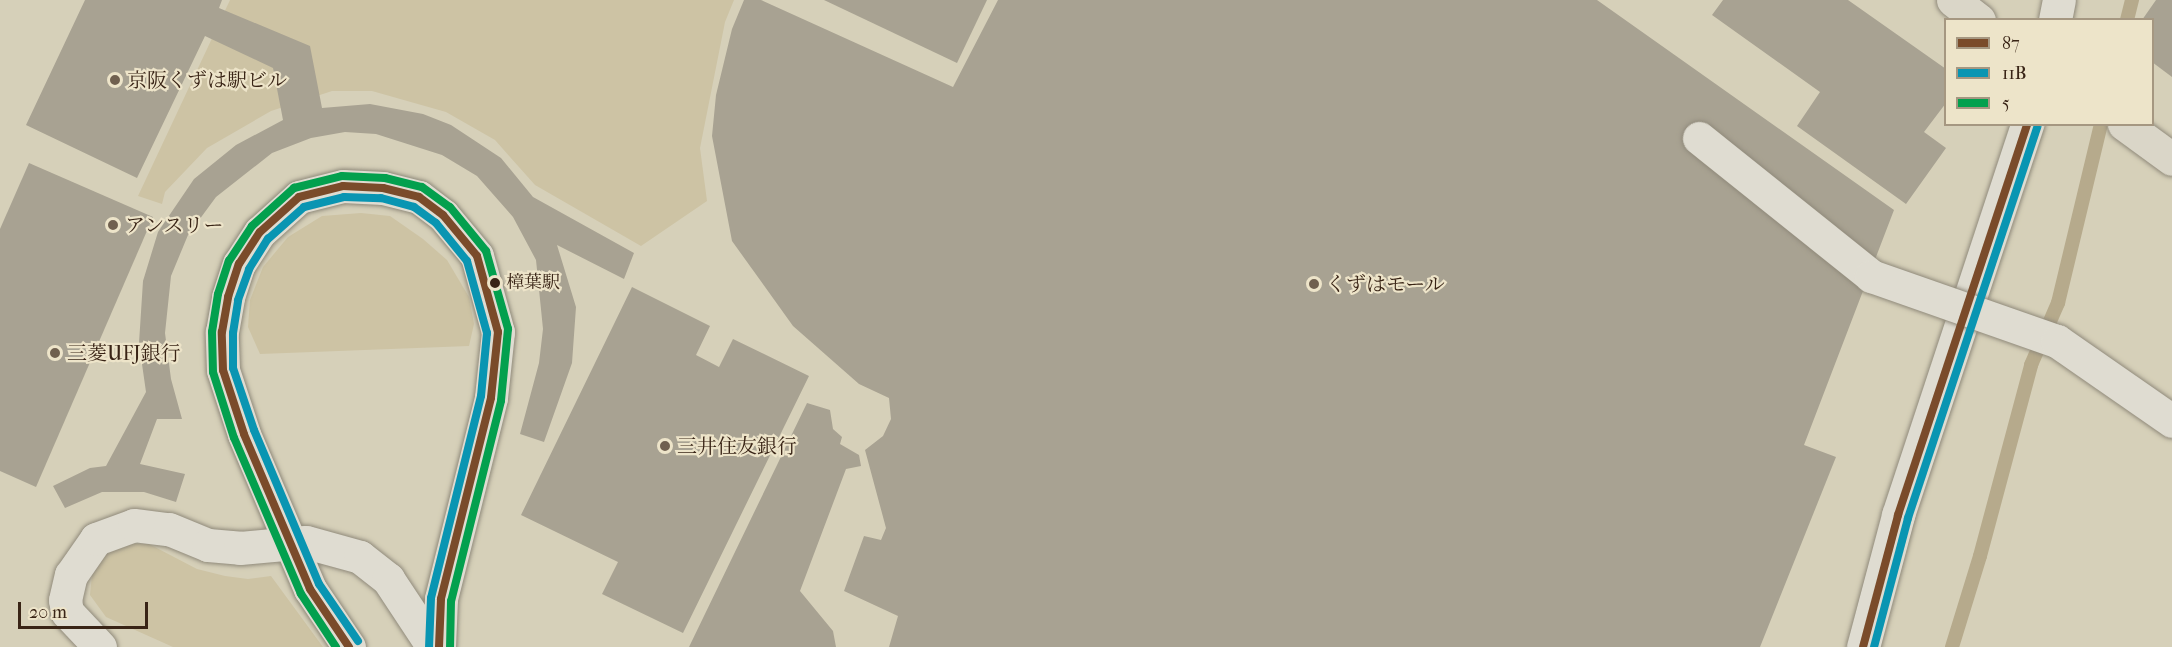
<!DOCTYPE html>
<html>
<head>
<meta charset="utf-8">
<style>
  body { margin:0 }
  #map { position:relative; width:2172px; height:647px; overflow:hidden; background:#d6d0b9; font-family:"IM FELL French Canon","Noto Serif JP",serif }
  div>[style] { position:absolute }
  .green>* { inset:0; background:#cdc3a4 }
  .stream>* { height:14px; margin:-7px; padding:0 7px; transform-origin:7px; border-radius:7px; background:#b6aa8c }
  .building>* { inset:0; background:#a8a292 }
  .roads { filter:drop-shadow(0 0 2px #908a7b) drop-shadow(0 0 2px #908a7b) }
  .minor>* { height:33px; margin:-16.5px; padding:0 16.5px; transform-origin:16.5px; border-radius:16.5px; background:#dfdcd1 }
  .major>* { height:33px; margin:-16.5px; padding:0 16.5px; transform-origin:16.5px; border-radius:16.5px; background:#dad6c8 }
  .bridges { filter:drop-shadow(0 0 2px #908a7b) drop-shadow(0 0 2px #908a7b) }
  .minor-bridge>* { height:33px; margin:-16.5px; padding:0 16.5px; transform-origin:16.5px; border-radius:16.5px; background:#dfdcd1 }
  .bus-1>* { height:8px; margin:-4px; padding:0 4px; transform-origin:4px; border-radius:4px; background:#7a4b2a }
  .bus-2>* { height:8px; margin:-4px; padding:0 4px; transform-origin:4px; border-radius:4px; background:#0995b2 }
  .bus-3>* { height:8px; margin:-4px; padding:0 4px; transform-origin:4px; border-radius:4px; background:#03a04e }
  .dots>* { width:16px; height:16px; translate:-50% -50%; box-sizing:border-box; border:3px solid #ede4c9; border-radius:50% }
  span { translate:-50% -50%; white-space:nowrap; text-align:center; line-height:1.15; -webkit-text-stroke:4.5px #ede4c9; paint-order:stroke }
  .bus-label { font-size:18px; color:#392416 }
  .left { translate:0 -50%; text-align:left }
  .poi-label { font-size:20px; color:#392416 }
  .legend { position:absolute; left:1944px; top:18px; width:210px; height:108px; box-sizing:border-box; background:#ede4c9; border:2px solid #a59781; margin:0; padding:8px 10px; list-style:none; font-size:18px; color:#392416 }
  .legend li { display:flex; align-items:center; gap:12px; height:30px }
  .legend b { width:30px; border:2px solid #a59781 }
  .scale { position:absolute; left:18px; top:602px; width:130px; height:27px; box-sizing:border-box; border:3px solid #392416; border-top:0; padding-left:8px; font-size:18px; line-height:21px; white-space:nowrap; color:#392416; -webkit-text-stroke:4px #ede4c9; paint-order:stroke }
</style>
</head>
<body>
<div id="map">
  <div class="green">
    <i style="clip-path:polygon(230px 0,734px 0,725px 22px,700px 148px,707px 201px,641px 246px,535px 185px,495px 140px,446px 112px,372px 91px,332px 91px,271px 111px,207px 148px,165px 192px,162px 204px,138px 196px)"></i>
    <i style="clip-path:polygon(361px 213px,390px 216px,423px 239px,447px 260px,469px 297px,474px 324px,469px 346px,260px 354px,248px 327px,250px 300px,263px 267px,288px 237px,322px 216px)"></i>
    <i style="clip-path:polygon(128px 544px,149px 544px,197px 569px,225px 576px,248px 579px,271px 576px,323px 647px,173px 647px,106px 617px,90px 595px,92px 575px,105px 555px)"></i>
  </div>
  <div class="stream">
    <i style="left:2127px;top:20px;width:21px;rotate:-76deg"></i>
    <i style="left:1952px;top:647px;width:95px;rotate:-72.9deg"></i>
    <i style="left:1980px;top:556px;width:198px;rotate:-75deg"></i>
    <i style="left:2031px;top:365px;width:68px;rotate:-66.5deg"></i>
    <i style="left:2058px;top:303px;width:184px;rotate:-76.5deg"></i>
  </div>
  <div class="building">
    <i style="clip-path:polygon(85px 0,222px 0,219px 8px,310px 46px,322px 108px,370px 104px,423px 114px,451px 125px,501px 158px,533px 197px,634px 253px,624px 279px,557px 245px,576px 307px,572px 363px,544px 442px,520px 434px,539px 363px,543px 329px,536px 260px,513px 217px,477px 176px,442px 155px,376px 134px,345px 132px,311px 138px,272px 153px,216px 197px,188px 235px,171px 276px,165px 333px,171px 379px,182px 419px,157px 419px,140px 464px,185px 474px,176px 502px,144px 492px,102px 492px,65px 508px,53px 486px,90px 468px,106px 466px,146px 392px,139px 343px,143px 281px,158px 232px,194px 179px,236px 145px,283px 120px,273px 68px,205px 36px,137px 178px,26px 125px)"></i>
    <i style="clip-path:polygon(744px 0,761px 0,953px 87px,998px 0,1597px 0,1894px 210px,1804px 445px,1836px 457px,1760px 647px,889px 647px,898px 616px,844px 591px,864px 536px,881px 540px,886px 528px,865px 450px,883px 436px,891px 419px,889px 398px,859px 384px,793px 326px,732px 241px,712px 136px,716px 95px,732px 29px)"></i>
    <i style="clip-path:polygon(824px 0,987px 0,957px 63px)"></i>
    <i style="clip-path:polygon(1723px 0,1848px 0,1946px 69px,1946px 103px,1924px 132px,1946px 148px,1906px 204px,1797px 126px,1820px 92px,1712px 15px)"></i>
    <i style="clip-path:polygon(2156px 0,2172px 0,2172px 77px,2152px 62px,2152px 20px,2142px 20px)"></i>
    <i style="clip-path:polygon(29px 163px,153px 217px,36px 487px,0 471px,0 229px)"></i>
    <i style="clip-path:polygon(632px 287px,710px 326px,696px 355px,719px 367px,733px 339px,809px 376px,683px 633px,602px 594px,618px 562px,521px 515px)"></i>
    <i style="clip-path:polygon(807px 403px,830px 410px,833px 429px,842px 437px,840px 444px,859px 455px,861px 466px,846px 469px,800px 591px,833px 631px,836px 647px,689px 647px)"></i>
  </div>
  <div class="roads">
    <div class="minor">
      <i style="left:2055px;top:20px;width:20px;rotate:-79deg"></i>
      <i style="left:100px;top:647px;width:48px;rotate:-133.3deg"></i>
      <i style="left:67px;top:612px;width:12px;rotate:-99deg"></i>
      <i style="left:65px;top:600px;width:26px;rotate:-77deg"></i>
      <i style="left:71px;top:575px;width:44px;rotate:-55.2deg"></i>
      <i style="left:96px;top:539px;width:40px;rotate:-20.2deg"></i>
      <i style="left:134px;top:525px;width:35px;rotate:7deg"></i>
      <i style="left:169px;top:529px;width:42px;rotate:22.3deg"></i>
      <i style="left:208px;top:545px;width:32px;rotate:5deg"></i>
      <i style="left:240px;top:548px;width:66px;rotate:-5.2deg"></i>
      <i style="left:306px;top:542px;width:56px;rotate:15.5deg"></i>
      <i style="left:360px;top:557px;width:36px;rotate:38deg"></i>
      <i style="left:388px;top:579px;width:82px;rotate:56.5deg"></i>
      <i style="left:349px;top:647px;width:70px;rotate:-123.9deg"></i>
      <i style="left:310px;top:589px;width:168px;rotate:-113.1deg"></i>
      <i style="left:244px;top:434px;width:67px;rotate:-108.2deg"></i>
      <i style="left:223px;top:370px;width:38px;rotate:-92deg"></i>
      <i style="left:222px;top:332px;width:36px;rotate:-80deg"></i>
      <i style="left:228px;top:297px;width:35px;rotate:-72deg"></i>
      <i style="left:239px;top:264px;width:38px;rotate:-57deg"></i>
      <i style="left:260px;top:232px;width:52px;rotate:-41.9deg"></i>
      <i style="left:299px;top:197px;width:45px;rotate:-14deg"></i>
      <i style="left:343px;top:186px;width:40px;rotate:2.9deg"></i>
      <i style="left:383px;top:188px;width:37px;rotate:14deg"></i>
      <i style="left:419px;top:197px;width:30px;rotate:37deg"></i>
      <i style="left:443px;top:215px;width:53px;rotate:50.3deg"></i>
      <i style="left:477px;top:256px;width:79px;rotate:74.6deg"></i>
      <i style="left:498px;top:332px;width:66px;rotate:96.1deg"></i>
      <i style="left:491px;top:398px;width:207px;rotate:104deg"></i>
      <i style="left:441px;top:599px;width:48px;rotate:92.4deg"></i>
      <i style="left:1863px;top:647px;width:137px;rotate:-75.1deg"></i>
      <i style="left:1898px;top:515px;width:412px;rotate:-71.7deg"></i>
    </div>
    <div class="major">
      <i style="left:1953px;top:0;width:33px;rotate:38deg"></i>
      <i style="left:2124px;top:124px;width:59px;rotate:36.1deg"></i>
    </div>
  </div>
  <div class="bridges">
    <div class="minor-bridge">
      <i style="left:1699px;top:138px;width:221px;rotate:38.7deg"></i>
      <i style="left:1871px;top:276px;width:197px;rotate:19.3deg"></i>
      <i style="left:2057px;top:341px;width:140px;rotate:34.8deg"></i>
    </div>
  </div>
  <div class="bus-1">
    <i style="left:349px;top:647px;width:70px;rotate:-123.9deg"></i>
    <i style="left:310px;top:589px;width:168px;rotate:-113.1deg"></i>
    <i style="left:244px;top:434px;width:67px;rotate:-108.2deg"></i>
    <i style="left:223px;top:370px;width:38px;rotate:-92deg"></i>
    <i style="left:222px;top:332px;width:36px;rotate:-80deg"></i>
    <i style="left:228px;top:297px;width:35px;rotate:-72deg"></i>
    <i style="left:239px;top:264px;width:38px;rotate:-57deg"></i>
    <i style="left:260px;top:232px;width:52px;rotate:-41.9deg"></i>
    <i style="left:299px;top:197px;width:45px;rotate:-14deg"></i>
    <i style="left:343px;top:186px;width:40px;rotate:2.9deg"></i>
    <i style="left:383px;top:188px;width:37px;rotate:14deg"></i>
    <i style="left:419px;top:197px;width:30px;rotate:37deg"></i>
    <i style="left:443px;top:215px;width:53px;rotate:50.3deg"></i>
    <i style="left:477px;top:256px;width:79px;rotate:74.6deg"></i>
    <i style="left:498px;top:332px;width:66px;rotate:96.1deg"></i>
    <i style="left:491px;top:398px;width:207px;rotate:104deg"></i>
    <i style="left:441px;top:599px;width:48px;rotate:92.4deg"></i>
    <i style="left:1863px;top:647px;width:137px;rotate:-75.1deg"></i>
    <i style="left:1898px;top:515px;width:412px;rotate:-71.7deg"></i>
  </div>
  <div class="bus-2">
    <i style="left:358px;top:641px;width:69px;rotate:-124.4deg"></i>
    <i style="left:319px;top:584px;width:167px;rotate:-112.9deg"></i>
    <i style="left:254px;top:430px;width:65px;rotate:-108.7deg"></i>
    <i style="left:233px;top:368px;width:35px;rotate:-90deg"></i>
    <i style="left:233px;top:333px;width:33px;rotate:-81deg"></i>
    <i style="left:238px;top:300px;width:33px;rotate:-70deg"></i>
    <i style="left:249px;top:269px;width:36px;rotate:-58deg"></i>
    <i style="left:268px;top:239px;width:48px;rotate:-41.6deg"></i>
    <i style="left:304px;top:207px;width:41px;rotate:-14deg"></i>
    <i style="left:344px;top:197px;width:37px;rotate:2deg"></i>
    <i style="left:381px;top:198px;width:34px;rotate:15deg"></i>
    <i style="left:414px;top:207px;width:27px;rotate:36deg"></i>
    <i style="left:436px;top:223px;width:49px;rotate:50.8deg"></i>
    <i style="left:467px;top:261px;width:75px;rotate:74.5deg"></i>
    <i style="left:487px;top:333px;width:63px;rotate:95.4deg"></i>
    <i style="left:481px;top:396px;width:208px;rotate:103.9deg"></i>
    <i style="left:431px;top:598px;width:49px;rotate:92.3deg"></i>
    <i style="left:1874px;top:647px;width:133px;rotate:-75.2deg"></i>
    <i style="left:1908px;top:518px;width:412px;rotate:-71.7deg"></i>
  </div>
  <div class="bus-3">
    <i style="left:336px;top:647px;width:64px;rotate:-123.4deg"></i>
    <i style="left:301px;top:594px;width:170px;rotate:-113.2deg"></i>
    <i style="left:234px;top:438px;width:69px;rotate:-107.7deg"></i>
    <i style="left:213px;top:372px;width:40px;rotate:-91.4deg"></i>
    <i style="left:212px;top:332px;width:38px;rotate:-81deg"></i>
    <i style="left:218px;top:294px;width:35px;rotate:-72deg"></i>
    <i style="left:229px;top:261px;width:42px;rotate:-56.7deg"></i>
    <i style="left:252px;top:226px;width:57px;rotate:-42.1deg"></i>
    <i style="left:294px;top:188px;width:49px;rotate:-14deg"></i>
    <i style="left:342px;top:176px;width:43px;rotate:2.7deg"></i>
    <i style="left:385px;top:178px;width:38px;rotate:14deg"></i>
    <i style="left:422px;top:187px;width:34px;rotate:36deg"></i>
    <i style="left:450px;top:207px;width:57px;rotate:50.7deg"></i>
    <i style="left:486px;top:251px;width:81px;rotate:74.2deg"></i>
    <i style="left:508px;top:329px;width:72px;rotate:95.6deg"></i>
    <i style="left:501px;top:401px;width:206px;rotate:104deg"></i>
    <i style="left:451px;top:601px;width:46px;rotate:91.2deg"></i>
  </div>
  <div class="dots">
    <i style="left:115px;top:80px;background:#70604f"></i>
    <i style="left:113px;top:225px;background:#70604f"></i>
    <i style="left:495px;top:283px;background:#392416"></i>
    <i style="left:1314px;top:284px;background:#70604f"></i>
    <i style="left:55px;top:353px;background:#70604f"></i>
    <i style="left:665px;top:446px;background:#70604f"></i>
  </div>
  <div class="bus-label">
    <span class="left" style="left:506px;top:283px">樟葉駅</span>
  </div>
  <div class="poi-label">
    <span class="left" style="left:127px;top:80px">京阪くずは駅ビル</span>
    <span class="left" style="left:125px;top:225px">アンスリー</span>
    <span class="left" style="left:1326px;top:284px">くずはモール</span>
    <span class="left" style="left:67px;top:353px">三菱UFJ銀行</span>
    <span class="left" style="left:677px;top:446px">三井住友銀行</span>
  </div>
  <ul class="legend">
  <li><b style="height:8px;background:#7a4b2a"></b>87</li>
  <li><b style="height:8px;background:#0995b2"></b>11B</li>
  <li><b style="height:8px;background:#03a04e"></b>5</li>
  </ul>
  <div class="scale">20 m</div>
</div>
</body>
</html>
